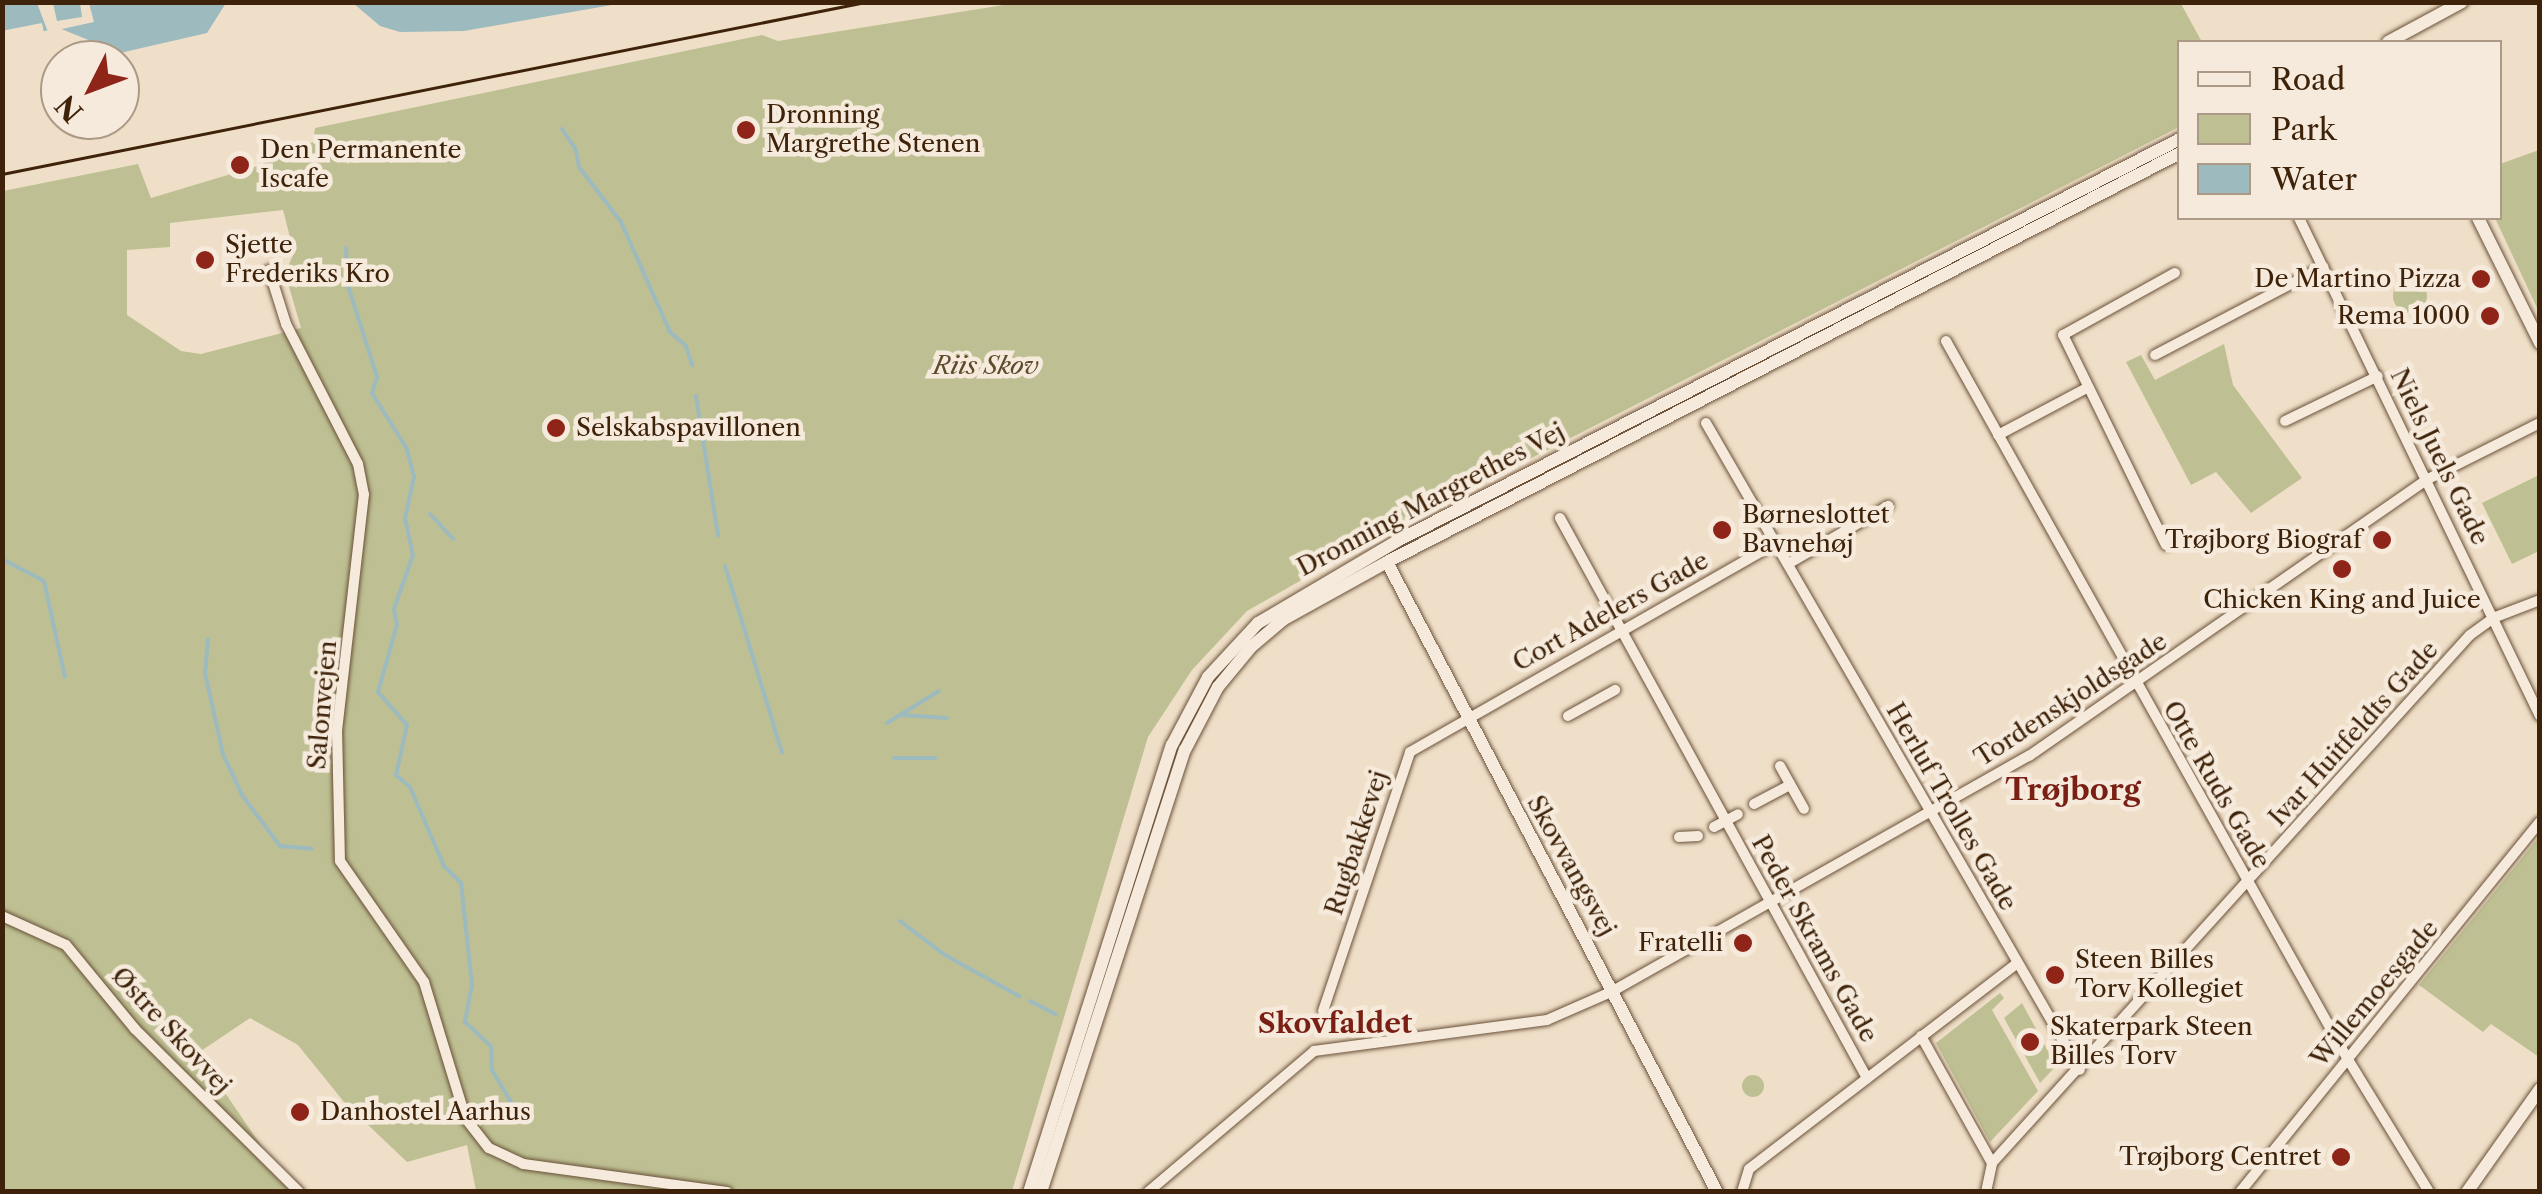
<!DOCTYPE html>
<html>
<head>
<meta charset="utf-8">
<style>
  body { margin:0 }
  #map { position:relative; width:2542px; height:1194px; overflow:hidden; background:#f0dfc8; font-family:"Libre Caslon Text",serif }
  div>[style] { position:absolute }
  .green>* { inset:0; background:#bec093 }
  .round { border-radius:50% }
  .water>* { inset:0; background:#9dbabe }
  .pier>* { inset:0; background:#f0dfc8; transform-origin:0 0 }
  .stream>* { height:4px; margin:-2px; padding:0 2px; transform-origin:2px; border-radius:2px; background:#9dbabe }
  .roads { filter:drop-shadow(0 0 2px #6a5139) drop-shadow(0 0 2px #6a5139) }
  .minor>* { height:10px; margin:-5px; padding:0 5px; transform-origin:5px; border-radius:5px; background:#f5eadb }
  .tertiary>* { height:12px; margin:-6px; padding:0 6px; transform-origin:6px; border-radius:6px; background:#f5eadb }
  .tram>* { height:2.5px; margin:-1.25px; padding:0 1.25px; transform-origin:1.25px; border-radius:1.25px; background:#3e2209 }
  .dots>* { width:28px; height:28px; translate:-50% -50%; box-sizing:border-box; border:5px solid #f5eadb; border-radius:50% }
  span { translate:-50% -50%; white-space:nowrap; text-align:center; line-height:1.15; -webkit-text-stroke:9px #f5eadb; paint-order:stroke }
  .poi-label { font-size:25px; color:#3e2209 }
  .left { translate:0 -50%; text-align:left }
  .right { translate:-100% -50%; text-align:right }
  .park-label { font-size:25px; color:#5e4a2c; font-style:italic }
  .street-label { font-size:25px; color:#3e2209 }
  .neighbourhood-label { font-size:28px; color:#7a1f14; font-weight:700 }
  .quarter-label { font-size:30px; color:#7a1f14; font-weight:700 }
  .frame { position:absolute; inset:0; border:5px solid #3e2209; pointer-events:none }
  .legend { position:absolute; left:2177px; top:40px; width:325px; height:180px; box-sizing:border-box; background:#f5eadb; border:2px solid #ac9a87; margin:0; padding:12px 18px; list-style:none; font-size:30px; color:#3e2209 }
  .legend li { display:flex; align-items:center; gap:20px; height:50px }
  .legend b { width:50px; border:2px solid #ac9a87 }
  .north { position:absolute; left:40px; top:40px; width:100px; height:100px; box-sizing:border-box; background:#f5eadb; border:2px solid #ac9a87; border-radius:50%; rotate:228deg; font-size:28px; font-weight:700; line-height:40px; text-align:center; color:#3e2209 }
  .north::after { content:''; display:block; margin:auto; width:35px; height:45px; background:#8f2418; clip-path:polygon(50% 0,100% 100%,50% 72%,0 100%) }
</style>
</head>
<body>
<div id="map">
  <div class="green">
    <i style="clip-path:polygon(evenodd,2180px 2px,2202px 42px,2180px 42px,2179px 127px,1377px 537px,1247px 611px,1192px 670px,1148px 737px,1012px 1191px,476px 1191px,467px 1145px,407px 1162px,344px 1102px,298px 1045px,250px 1018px,198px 1053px,292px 1191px,3px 1192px,3px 191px,138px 164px,151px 198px,258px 166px,313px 142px,315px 128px,762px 35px,778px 41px,1016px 3px,2180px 2px,283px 210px,294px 253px,285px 273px,301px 328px,201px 354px,181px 351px,127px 315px,127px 250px,170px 247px,170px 223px,283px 210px)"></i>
    <i style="clip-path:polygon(2539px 150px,2540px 150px,2539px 312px,2495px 218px,2500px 164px)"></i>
    <i class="round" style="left:2393px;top:279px;width:34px;height:34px"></i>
    <i style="clip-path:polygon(2224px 344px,2233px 385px,2302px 478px,2251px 513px,2216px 472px,2191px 485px,2126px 362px,2141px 355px,2155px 380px)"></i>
    <i style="clip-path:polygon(2539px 475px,2539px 551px,2512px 564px,2482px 503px)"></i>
    <i style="clip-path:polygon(2539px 837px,2539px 1057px,2491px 1024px,2483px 1032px,2419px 985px)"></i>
    <i style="clip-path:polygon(2000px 993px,2004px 998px,1992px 1010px,2038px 1091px,1990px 1142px,1936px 1043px)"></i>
    <i style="clip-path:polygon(2022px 1003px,2056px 1066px,2040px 1083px,2004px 1018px)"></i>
    <i class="round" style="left:1742px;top:1075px;width:22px;height:22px"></i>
  </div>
  <div class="water">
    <i style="clip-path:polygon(3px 3px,226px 3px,207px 33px,120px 53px,59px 28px,3px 40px)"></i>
    <i style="clip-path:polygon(353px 3px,623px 3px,464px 31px,400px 32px,380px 26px)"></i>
  </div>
  <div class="pier">
    <i style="clip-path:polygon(37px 3px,53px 3px,57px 21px,82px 17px,80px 3px,89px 3px,94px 22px,48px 32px)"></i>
    <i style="left:42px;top:23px;width:10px;height:40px;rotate:79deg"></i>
  </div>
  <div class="stream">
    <i style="left:562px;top:129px;width:25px;rotate:56deg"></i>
    <i style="left:576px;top:150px;width:17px;rotate:80deg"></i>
    <i style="left:579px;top:167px;width:69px;rotate:52.6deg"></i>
    <i style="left:621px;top:222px;width:120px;rotate:66deg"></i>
    <i style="left:670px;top:332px;width:21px;rotate:41deg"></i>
    <i style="left:686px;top:346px;width:20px;rotate:72deg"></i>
    <i style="left:346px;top:248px;width:38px;rotate:87deg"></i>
    <i style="left:348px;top:286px;width:96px;rotate:72.3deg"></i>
    <i style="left:377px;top:377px;width:17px;rotate:107deg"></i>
    <i style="left:372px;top:393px;width:66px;rotate:58deg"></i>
    <i style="left:407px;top:449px;width:29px;rotate:76deg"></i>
    <i style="left:414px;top:477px;width:42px;rotate:102.4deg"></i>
    <i style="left:405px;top:518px;width:38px;rotate:78deg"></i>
    <i style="left:413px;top:555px;width:57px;rotate:109.4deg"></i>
    <i style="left:394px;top:609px;width:16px;rotate:79deg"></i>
    <i style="left:397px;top:625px;width:70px;rotate:105.8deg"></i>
    <i style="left:378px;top:692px;width:44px;rotate:48.7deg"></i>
    <i style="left:407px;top:725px;width:51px;rotate:102.4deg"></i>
    <i style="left:396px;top:775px;width:18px;rotate:41deg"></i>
    <i style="left:410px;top:787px;width:86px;rotate:66.7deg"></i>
    <i style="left:444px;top:866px;width:24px;rotate:45deg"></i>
    <i style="left:461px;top:883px;width:103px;rotate:83.8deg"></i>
    <i style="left:472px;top:985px;width:38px;rotate:101deg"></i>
    <i style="left:465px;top:1022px;width:35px;rotate:43deg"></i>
    <i style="left:491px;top:1046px;width:24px;rotate:88deg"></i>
    <i style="left:492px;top:1070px;width:43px;rotate:59.3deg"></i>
    <i style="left:696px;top:396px;width:141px;rotate:81deg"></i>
    <i style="left:430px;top:514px;width:34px;rotate:47deg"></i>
    <i style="left:2px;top:559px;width:47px;rotate:27.6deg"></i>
    <i style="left:44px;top:581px;width:98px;rotate:77.7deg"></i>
    <i style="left:725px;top:566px;width:195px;rotate:73deg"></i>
    <i style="left:208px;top:639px;width:34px;rotate:95deg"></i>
    <i style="left:205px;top:673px;width:83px;rotate:77.5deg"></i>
    <i style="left:223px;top:754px;width:45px;rotate:65.1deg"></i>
    <i style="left:242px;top:795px;width:64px;rotate:53.3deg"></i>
    <i style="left:280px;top:846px;width:32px;rotate:5deg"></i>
    <i style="left:902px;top:715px;width:45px;rotate:3.8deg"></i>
    <i style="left:887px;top:723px;width:61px;rotate:-31.6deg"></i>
    <i style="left:894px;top:758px;width:41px"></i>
    <i style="left:900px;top:921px;width:56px;rotate:37.1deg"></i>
    <i style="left:945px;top:955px;width:85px;rotate:29deg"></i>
    <i style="left:1030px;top:1001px;width:29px;rotate:27deg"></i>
    <i style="left:518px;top:1191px;width:1px;rotate:45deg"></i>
  </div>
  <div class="roads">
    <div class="minor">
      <i style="left:2299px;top:218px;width:553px;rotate:64.18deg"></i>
      <i style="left:269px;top:270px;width:57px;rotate:72.5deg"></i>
      <i style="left:286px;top:324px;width:157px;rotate:62.8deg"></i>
      <i style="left:358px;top:464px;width:31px;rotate:79deg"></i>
      <i style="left:364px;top:494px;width:238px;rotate:96.5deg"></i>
      <i style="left:337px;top:730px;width:131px;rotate:88.7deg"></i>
      <i style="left:340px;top:861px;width:147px;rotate:55.2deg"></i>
      <i style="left:424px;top:982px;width:143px;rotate:73deg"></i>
      <i style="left:466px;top:1119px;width:37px;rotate:52deg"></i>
      <i style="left:489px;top:1148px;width:38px;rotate:25deg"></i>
      <i style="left:523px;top:1164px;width:206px;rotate:7.8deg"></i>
      <i style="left:1946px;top:341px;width:822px;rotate:60.78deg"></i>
      <i style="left:2347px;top:1058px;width:157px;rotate:58.5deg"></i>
      <i style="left:2155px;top:355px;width:190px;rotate:-27.6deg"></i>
      <i style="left:2285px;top:421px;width:103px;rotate:-25.8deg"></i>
      <i style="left:1706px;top:423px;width:747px;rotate:59.97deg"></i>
      <i style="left:1998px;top:435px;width:98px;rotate:-27.9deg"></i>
      <i style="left:1560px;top:518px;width:639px;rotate:61.27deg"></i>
      <i style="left:2166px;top:545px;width:234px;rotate:-116.1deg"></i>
      <i style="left:2063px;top:335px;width:128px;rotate:-29deg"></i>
      <i style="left:1788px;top:564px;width:116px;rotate:-30.1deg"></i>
      <i style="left:1568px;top:716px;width:54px;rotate:-29deg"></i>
      <i style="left:1780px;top:766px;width:49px;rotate:60.8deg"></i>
      <i style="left:1754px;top:804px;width:41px;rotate:-27.8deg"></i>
      <i style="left:1714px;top:827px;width:27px;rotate:-28deg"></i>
      <i style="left:1679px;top:837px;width:19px;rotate:-3deg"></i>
      <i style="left:2px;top:916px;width:70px;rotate:24.4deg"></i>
      <i style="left:66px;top:945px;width:109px;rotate:50.6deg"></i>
      <i style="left:135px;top:1029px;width:231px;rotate:44.8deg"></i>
      <i style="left:1323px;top:1011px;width:273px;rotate:-71.4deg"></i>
      <i style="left:1410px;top:752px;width:421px;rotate:-29.7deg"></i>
      <i style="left:1921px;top:1036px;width:145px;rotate:60.8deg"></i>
      <i style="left:1148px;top:1192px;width:218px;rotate:-40.3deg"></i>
      <i style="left:1314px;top:1051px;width:235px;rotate:-7.6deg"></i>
      <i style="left:1547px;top:1020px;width:72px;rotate:-23.7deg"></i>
      <i style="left:1613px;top:991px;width:478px;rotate:-29.5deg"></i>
      <i style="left:2029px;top:756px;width:486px;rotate:-34.8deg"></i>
      <i style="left:2428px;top:479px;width:125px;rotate:-26.6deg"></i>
      <i style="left:1742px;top:1192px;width:24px;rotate:-73deg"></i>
      <i style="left:1749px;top:1169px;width:338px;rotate:-37.5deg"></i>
      <i style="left:1986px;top:1192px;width:30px;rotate:-78deg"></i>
      <i style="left:1992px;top:1163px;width:712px;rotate:-47.85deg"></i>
      <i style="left:2470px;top:635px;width:29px;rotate:-36deg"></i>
      <i style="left:2493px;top:618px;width:50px;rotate:-21deg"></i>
      <i style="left:2240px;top:1192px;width:476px;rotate:-51deg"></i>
    </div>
    <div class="tertiary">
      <i style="left:2388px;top:42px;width:84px;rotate:-28.4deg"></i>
      <i style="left:2478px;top:218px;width:140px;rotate:63.6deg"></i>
      <i style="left:1387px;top:562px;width:711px;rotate:62.35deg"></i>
      <i style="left:1029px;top:1192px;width:469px;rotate:-72.3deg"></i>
      <i style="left:1172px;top:745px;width:77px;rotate:-62.1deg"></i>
      <i style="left:1208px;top:677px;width:74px;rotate:-47.2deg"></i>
      <i style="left:1258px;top:623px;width:161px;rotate:-30.5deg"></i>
      <i style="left:1397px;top:541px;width:880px;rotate:-27.18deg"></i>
      <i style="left:1041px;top:1192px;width:465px;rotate:-72deg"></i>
      <i style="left:1185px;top:750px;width:71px;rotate:-62.4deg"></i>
      <i style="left:1218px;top:687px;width:52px;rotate:-50.5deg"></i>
      <i style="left:1251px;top:647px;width:43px;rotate:-40.3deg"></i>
      <i style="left:1284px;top:619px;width:118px;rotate:-29deg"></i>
      <i style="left:1387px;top:562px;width:892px;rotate:-27.28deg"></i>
      <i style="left:2467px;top:1192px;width:126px;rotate:-54.7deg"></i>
    </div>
  </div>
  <div class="tram">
    <i style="left:2px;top:174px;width:880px;rotate:-11.27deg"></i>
  </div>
  <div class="dots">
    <i style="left:746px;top:130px;background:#8f2418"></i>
    <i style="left:240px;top:165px;background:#8f2418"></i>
    <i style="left:205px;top:260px;background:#8f2418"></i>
    <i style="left:2481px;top:279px;background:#8f2418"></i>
    <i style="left:2490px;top:316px;background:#8f2418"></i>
    <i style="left:556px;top:428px;background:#8f2418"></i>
    <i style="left:1722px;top:530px;background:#8f2418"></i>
    <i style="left:2382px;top:540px;background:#8f2418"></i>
    <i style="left:2342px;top:569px;background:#8f2418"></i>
    <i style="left:1743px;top:943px;background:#8f2418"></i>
    <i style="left:2055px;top:975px;background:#8f2418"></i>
    <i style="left:2030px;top:1042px;background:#8f2418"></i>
    <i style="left:300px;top:1112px;background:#8f2418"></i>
    <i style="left:2341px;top:1157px;background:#8f2418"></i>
  </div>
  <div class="poi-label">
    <span class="left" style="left:766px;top:130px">Dronning<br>Margrethe Stenen</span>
    <span class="left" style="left:260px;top:165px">Den Permanente<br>Iscafe</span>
    <span class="left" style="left:225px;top:260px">Sjette<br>Frederiks Kro</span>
    <span class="right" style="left:2461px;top:279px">De Martino Pizza</span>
    <span class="right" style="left:2470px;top:316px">Rema 1000</span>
    <span class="left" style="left:576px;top:428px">Selskabspavillonen</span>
    <span class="left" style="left:1742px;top:530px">Børneslottet<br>Bavnehøj</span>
    <span class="right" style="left:2362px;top:540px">Trøjborg Biograf</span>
    <span style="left:2342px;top:600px">Chicken King and Juice</span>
    <span class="right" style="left:1723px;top:943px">Fratelli</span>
    <span class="left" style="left:2075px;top:975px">Steen Billes<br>Torv Kollegiet</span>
    <span class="left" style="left:2050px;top:1042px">Skaterpark Steen<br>Billes Torv</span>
    <span class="left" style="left:320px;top:1112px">Danhostel Aarhus</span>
    <span class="right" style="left:2321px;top:1157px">Trøjborg Centret</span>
  </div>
  <div class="park-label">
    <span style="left:986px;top:366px">Riis Skov</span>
  </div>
  <div class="street-label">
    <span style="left:2439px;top:457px;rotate:64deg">Niels Juels Gade</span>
    <span style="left:1431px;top:500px;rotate:-28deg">Dronning Margrethes Vej</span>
    <span style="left:1611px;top:612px;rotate:-29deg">Cort Adelers Gade</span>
    <span style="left:2071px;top:700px;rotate:-33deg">Tordenskjoldsgade</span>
    <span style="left:323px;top:705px;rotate:-85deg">Salonvejen</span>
    <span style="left:2354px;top:734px;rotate:-48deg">Ivar Huitfeldts Gade</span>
    <span style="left:2216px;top:785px;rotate:60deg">Otte Ruds Gade</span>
    <span style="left:1951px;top:807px;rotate:60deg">Herluf Trolles Gade</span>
    <span style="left:1357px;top:843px;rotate:-72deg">Rugbakkevej</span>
    <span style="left:1571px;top:866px;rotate:61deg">Skovvangsvej</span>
    <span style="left:1814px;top:939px;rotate:61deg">Peder Skrams Gade</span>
    <span style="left:2375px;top:994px;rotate:-50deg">Willemoesgade</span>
    <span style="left:171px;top:1031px;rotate:47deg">Østre Skovvej</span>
  </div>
  <div class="neighbourhood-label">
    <span style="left:1335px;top:1023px">Skovfaldet</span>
  </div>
  <div class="quarter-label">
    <span style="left:2073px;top:790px">Trøjborg</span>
  </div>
  <div class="frame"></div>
  <ul class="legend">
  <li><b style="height:12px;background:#f5eadb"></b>Road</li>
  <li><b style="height:28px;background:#bec093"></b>Park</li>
  <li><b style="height:28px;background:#9dbabe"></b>Water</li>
  </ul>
  <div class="north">N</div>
</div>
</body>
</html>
